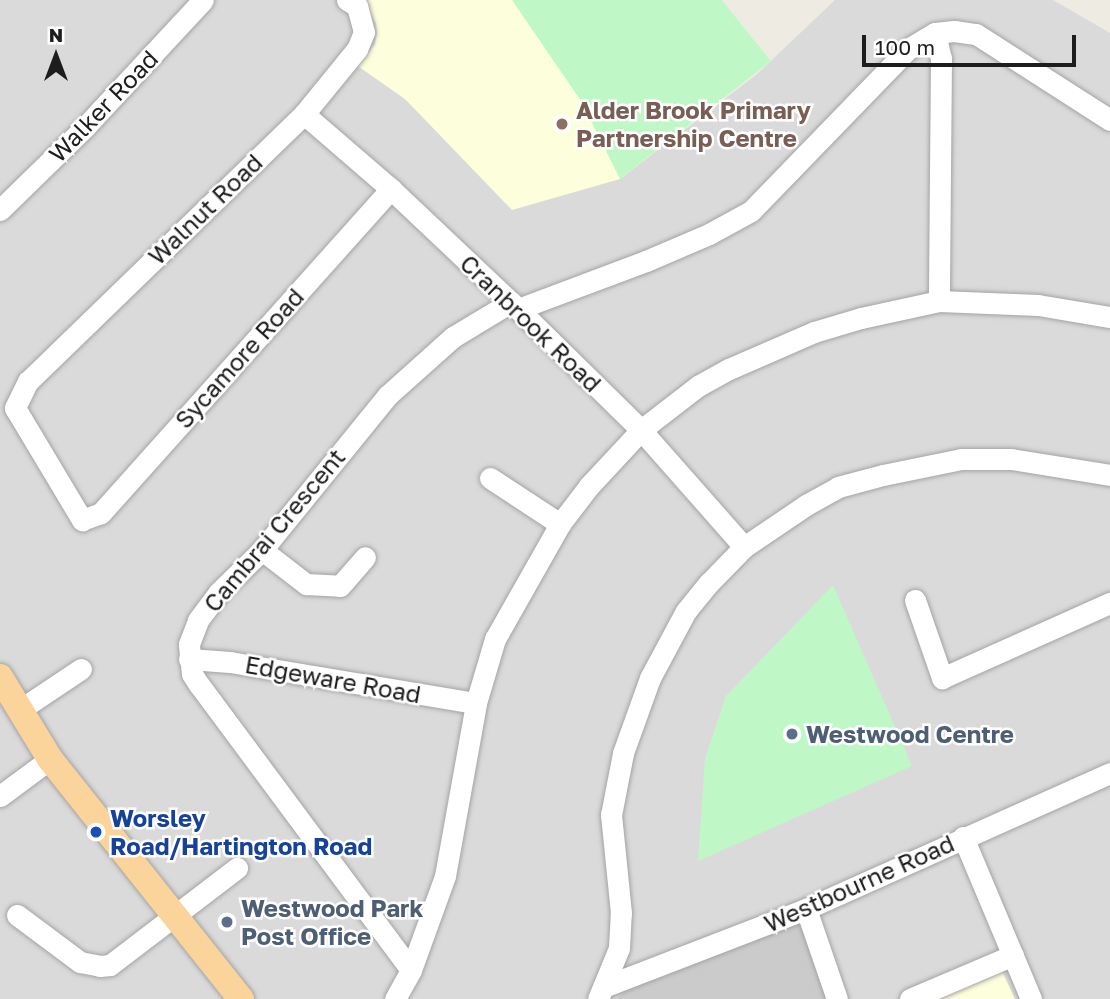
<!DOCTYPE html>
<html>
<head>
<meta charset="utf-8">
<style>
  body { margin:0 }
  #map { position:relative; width:1110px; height:999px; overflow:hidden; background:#eeebe3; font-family:"Golos Text",sans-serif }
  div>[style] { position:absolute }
  .residential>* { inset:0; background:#dbdada }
  .education>* { inset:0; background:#fdfedb }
  .religious>* { inset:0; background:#cbcbcb }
  .park>* { inset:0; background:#bff8c6 }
  .roads { filter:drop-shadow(0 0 2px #a4a4a4) drop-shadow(0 0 2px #a4a4a4) }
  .minor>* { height:21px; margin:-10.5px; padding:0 10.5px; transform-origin:10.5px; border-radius:10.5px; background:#fff }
  .major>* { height:26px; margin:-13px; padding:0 13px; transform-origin:13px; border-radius:13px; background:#fad49b }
  .dots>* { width:19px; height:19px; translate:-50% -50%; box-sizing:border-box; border:4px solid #fff; border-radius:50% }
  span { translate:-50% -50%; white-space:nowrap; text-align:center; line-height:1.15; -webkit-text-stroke:5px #fff; paint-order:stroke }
  .street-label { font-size:24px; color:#1d1d1d }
  .education-label { font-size:24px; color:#785e54; font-weight:700 }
  .left { translate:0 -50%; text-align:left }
  .service-label { font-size:24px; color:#4e5e75; font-weight:700 }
  .transit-label { font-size:24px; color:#164399; font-weight:700 }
  .north { position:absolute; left:21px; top:21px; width:70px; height:70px; -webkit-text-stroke:5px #fff; paint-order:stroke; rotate:0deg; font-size:19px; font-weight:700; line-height:28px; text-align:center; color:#1d1d1d }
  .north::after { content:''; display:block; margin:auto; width:24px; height:32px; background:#1d1d1d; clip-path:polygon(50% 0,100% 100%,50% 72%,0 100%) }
  .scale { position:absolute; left:862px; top:35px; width:214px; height:32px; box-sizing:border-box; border:4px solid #1d1d1d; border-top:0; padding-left:9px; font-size:21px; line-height:24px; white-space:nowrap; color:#1d1d1d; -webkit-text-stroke:5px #fff; paint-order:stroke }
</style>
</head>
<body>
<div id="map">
  <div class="residential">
    <i style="clip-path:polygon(0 0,363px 0,376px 23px,377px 33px,375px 45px,358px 66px,405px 99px,458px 150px,620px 179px,756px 75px,835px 0,1053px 0,1110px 33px,1110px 999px,0 999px)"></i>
  </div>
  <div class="education">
    <i style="clip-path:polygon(363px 0,722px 0,771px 61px,620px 179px,512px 210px,405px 99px,358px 66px,375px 45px,377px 33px,376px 23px)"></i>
    <i style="clip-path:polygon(1002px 971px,1015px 999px,935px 999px)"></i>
  </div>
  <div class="religious">
    <i style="clip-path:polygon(802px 914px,833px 999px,617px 999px,632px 980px)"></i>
  </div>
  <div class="park">
    <i style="clip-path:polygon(512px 0,722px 0,771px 61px,620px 179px,581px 101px)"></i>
    <i style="clip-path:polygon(833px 585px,912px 766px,698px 861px,705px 759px,726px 696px)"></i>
  </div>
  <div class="roads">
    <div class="minor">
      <i style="left:347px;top:0;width:12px;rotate:31deg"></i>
      <i style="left:357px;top:6px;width:27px;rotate:75deg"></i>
      <i style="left:364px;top:32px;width:18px;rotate:112deg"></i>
      <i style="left:357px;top:49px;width:84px;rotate:129.2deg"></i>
      <i style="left:304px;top:114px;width:384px;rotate:135.9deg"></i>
      <i style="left:28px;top:381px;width:30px;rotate:116deg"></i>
      <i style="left:15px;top:408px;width:131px;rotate:59.1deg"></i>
      <i style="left:82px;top:520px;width:20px;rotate:-20deg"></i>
      <i style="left:101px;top:513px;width:435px;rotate:-48.2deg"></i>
      <i style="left:935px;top:33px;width:26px;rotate:77deg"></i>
      <i style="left:941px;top:58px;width:243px;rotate:90.5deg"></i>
      <i style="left:304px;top:114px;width:115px;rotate:40.8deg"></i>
      <i style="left:391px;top:189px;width:175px;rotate:43.4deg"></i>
      <i style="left:518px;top:309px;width:173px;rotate:44.5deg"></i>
      <i style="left:641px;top:430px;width:156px;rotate:48.6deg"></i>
      <i style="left:0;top:210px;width:119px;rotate:-44.3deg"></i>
      <i style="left:85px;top:127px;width:173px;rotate:-47.1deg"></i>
      <i style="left:518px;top:309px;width:137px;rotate:-20.6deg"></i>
      <i style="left:646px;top:261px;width:69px;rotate:-23.2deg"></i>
      <i style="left:709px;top:234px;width:48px;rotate:-28.7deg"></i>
      <i style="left:751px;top:211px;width:226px;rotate:-45.9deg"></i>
      <i style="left:908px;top:49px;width:31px;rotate:-31deg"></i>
      <i style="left:935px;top:33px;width:19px;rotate:-6deg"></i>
      <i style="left:954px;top:31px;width:22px;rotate:8deg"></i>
      <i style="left:976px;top:34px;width:159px;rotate:32.7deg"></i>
      <i style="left:490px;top:478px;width:84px;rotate:33.3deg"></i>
      <i style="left:262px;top:550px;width:56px;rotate:37.7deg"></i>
      <i style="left:306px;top:584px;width:34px;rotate:3deg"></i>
      <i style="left:340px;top:586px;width:38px;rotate:-49deg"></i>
      <i style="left:915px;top:600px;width:83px;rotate:70.9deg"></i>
      <i style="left:942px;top:678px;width:184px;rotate:-24.1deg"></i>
      <i style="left:189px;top:659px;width:41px;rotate:4.2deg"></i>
      <i style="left:230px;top:662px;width:249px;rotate:9.5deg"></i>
      <i style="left:21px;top:709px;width:72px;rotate:-33.7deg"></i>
      <i style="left:0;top:796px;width:62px;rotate:-36.5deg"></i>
      <i style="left:963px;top:837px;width:176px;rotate:67.2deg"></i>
      <i style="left:806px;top:909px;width:95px;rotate:71deg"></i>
      <i style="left:17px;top:915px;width:79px;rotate:36.7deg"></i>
      <i style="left:80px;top:962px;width:20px;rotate:11deg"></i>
      <i style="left:100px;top:966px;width:10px;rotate:-6deg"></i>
      <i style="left:110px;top:965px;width:160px;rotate:-37.4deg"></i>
      <i style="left:411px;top:970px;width:355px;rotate:-126.6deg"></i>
      <i style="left:199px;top:685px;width:13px;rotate:-122deg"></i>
      <i style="left:192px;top:674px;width:30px;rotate:-96deg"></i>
      <i style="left:189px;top:644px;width:26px;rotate:-69deg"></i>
      <i style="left:198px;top:620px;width:34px;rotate:-53deg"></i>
      <i style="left:218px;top:593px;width:62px;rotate:-44.3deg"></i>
      <i style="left:262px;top:550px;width:198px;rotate:-50.9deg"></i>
      <i style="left:387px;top:396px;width:89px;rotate:-41.8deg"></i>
      <i style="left:453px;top:337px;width:68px;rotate:-31.1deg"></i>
      <i style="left:606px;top:986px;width:214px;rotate:-21.1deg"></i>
      <i style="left:806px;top:909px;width:333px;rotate:-24.1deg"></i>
      <i style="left:395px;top:999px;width:33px;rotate:-61deg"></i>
      <i style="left:411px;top:970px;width:100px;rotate:-70.1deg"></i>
      <i style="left:445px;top:876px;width:176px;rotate:-79.8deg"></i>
      <i style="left:476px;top:703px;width:67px;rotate:-73.5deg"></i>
      <i style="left:495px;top:639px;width:132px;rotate:-60.5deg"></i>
      <i style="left:560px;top:524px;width:48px;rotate:-52.7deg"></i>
      <i style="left:589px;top:486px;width:76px;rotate:-47.1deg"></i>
      <i style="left:641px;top:430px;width:72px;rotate:-37.7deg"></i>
      <i style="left:698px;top:386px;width:35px;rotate:-29deg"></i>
      <i style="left:729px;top:369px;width:93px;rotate:-23.5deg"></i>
      <i style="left:814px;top:332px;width:49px;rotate:-16.6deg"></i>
      <i style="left:861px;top:318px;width:80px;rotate:-12.3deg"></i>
      <i style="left:939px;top:301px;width:99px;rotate:2.3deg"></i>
      <i style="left:1038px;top:305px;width:73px;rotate:9.5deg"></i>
      <i style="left:598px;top:999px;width:55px;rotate:-67.6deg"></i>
      <i style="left:619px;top:948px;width:35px;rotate:-87deg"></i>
      <i style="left:621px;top:913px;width:99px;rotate:-95.8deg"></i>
      <i style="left:611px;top:815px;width:63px;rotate:-79deg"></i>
      <i style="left:623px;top:753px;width:80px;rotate:-70.2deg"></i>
      <i style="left:650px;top:678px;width:76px;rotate:-61.8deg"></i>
      <i style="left:686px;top:611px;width:36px;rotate:-51deg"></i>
      <i style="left:709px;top:583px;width:50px;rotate:-45.8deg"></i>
      <i style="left:744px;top:547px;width:75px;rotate:-34.1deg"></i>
      <i style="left:806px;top:505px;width:37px;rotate:-29deg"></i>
      <i style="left:838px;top:487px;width:47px;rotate:-14.9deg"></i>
      <i style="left:883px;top:475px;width:80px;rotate:-11.6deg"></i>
      <i style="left:961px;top:459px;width:50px"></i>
      <i style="left:1011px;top:459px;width:100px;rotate:9.2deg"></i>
      <i style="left:910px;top:999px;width:112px;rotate:-23.1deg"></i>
    </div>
    <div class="major">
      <i style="left:0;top:677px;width:96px;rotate:58.6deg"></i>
      <i style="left:50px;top:759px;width:307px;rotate:51.5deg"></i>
    </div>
  </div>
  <div class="dots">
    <i style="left:562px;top:124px;background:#8d6e63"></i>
    <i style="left:792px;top:734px;background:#5c6f8a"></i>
    <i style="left:96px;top:832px;background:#1a4fb4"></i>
    <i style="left:227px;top:922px;background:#5c6f8a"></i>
  </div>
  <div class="street-label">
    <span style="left:103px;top:106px;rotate:-46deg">Walker Road</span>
    <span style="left:205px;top:209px;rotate:-44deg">Walnut Road</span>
    <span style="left:531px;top:323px;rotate:44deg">Cranbrook Road</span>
    <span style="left:239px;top:358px;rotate:-48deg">Sycamore Road</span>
    <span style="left:274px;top:530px;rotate:-50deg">Cambrai Crescent</span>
    <span style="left:333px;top:679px;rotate:10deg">Edgeware Road</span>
    <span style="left:859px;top:883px;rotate:-24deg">Westbourne Road</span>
  </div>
  <div class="education-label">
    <span class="left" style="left:576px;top:124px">Alder Brook Primary<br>Partnership Centre</span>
  </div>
  <div class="service-label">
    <span class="left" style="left:806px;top:734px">Westwood Centre</span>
    <span class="left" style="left:241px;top:922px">Westwood Park<br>Post Office</span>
  </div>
  <div class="transit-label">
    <span class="left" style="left:110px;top:832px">Worsley<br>Road/Hartington Road</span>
  </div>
  <div class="north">N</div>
  <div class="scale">100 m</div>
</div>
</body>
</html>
